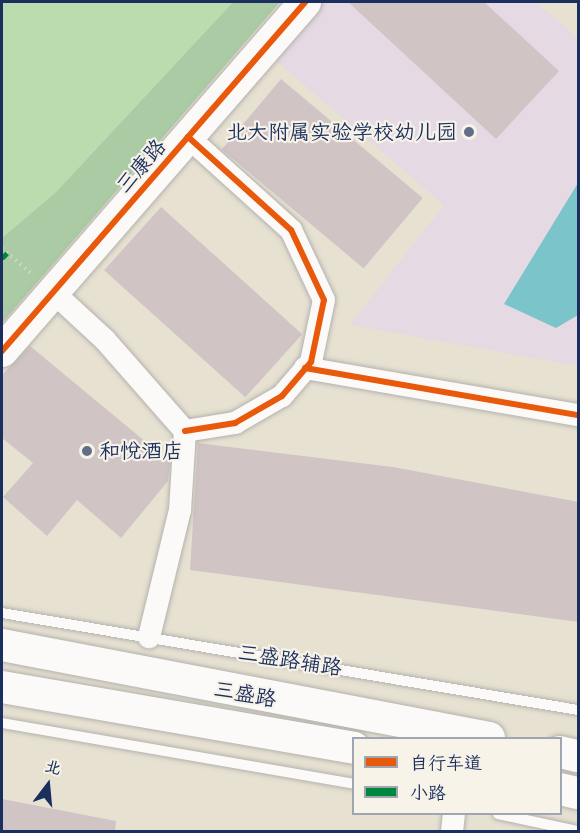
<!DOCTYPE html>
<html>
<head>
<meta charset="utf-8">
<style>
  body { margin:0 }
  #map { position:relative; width:580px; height:833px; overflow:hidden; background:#e7e1d2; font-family:"Comic Neue","LXGW WenKai TC",sans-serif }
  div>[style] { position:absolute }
  .built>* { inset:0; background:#e5d9e4 }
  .green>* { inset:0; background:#baddaf }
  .forest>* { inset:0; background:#aacba3 }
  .water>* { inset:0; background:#7ac4ca }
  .building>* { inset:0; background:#d0c4c5; transform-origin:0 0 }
  .path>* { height:4px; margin-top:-2px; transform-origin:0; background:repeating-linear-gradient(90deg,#d3d3d2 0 1.5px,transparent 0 6px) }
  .roads { filter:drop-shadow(0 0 2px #b4b2ad) drop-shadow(0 0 2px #b4b2ad) }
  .lane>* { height:10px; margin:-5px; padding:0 5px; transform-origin:5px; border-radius:5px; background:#fbfaf8 }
  .street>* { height:22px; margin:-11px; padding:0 11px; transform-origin:11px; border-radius:11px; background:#fbfaf8 }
  .secondary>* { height:32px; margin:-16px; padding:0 16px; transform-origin:16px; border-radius:16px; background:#fbfaf8 }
  .quiet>* { height:4.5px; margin-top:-2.25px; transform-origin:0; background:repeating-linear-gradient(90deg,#00873e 0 9px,transparent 0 13.5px) }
  .cycleway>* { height:6px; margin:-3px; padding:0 3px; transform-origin:3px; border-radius:3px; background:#e8590c }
  .dots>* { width:16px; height:16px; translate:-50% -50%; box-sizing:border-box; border:3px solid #f7f3e8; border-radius:50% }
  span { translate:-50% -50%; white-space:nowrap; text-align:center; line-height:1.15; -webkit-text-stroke:4.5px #f7f3e8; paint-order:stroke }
  .poi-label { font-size:21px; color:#1b2f5e }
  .right { translate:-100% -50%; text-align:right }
  .left { translate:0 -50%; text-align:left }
  .street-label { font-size:21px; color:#1b2f5e }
  .frame { position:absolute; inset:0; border:3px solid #1b2f5e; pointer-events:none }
  .legend { position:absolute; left:352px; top:737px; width:210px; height:78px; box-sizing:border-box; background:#f7f3e8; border:2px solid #9fa5b1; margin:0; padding:8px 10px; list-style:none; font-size:18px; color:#1b2f5e }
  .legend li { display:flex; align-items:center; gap:12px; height:30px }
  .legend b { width:30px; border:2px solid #9fa5b1 }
  .north { position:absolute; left:18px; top:755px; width:60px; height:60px; -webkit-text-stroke:4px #f7f3e8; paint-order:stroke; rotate:16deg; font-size:16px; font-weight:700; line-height:24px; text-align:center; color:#1b2f5e }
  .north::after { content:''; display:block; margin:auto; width:21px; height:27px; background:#1b2f5e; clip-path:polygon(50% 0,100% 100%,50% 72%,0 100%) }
</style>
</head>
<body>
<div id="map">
  <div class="built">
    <i style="clip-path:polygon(324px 2px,536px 2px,578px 38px,578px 366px,350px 325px,444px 205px,273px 58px)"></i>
  </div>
  <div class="green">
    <i style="clip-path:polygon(2px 2px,233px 2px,56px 192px,2px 238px)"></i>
  </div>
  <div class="forest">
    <i style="clip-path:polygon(233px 2px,280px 2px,2px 323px,2px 238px,56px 192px)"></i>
  </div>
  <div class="water">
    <i style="clip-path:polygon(578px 183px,578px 315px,556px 328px,504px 304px)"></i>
  </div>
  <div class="building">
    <i style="clip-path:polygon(348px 2px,484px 2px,559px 71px,496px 139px)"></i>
    <i style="left:281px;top:79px;width:185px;height:92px;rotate:40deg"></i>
    <i style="left:161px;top:207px;width:190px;height:85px;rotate:42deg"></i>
    <i style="clip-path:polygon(30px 346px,170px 462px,168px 481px,121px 538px,77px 500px,47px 536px,3px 497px,33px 463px,2px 438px,2px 375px)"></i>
    <i style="clip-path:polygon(198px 443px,393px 467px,579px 502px,579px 622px,190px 570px)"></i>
    <i style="clip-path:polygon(2px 799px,116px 821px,115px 831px,2px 831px)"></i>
  </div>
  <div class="path">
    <i style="left:2px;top:248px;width:38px;rotate:41deg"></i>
  </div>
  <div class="roads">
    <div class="lane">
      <i style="left:2px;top:613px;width:584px;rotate:9.56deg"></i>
      <i style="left:2px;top:723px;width:357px;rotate:9.8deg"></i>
      <i style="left:498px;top:814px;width:82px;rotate:12deg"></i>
    </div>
    <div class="street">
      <i style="left:53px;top:292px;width:71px;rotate:42.7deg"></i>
      <i style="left:105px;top:340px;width:121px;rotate:48.7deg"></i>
      <i style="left:185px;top:431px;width:79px;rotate:93.6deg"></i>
      <i style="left:180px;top:510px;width:131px;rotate:103.7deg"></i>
      <i style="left:305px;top:368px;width:277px;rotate:9.8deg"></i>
      <i style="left:185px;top:431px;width:51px;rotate:-9.1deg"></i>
      <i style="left:235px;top:423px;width:54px;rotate:-29.9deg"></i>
      <i style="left:282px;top:396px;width:45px;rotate:-49.5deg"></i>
      <i style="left:311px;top:362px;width:63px;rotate:-78.2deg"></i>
      <i style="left:324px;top:300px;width:77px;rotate:-115.2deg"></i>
      <i style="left:291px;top:230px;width:139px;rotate:-137.9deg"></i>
      <i style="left:452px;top:832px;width:18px;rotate:-84deg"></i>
    </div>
    <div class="secondary">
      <i style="left:2px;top:351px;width:462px;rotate:-49deg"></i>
      <i style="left:2px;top:645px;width:496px;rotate:10.8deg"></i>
      <i style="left:2px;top:687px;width:357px;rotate:9.8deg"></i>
      <i style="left:560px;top:752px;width:18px;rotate:13deg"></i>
      <i style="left:560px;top:789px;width:18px;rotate:13deg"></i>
    </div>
  </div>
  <div class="quiet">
    <i style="left:2px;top:258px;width:7px;rotate:-45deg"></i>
  </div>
  <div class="cycleway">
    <i style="left:2px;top:351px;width:462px;rotate:-49deg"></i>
    <i style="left:305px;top:368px;width:277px;rotate:9.8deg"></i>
    <i style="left:185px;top:431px;width:51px;rotate:-9.1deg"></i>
    <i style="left:235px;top:423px;width:54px;rotate:-29.9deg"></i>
    <i style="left:282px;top:396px;width:45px;rotate:-49.5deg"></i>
    <i style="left:311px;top:362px;width:63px;rotate:-78.2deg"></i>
    <i style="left:324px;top:300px;width:77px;rotate:-115.2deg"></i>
    <i style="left:291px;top:230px;width:139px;rotate:-137.9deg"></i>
  </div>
  <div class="dots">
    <i style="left:469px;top:132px;background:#626d87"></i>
    <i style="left:87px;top:451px;background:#626d87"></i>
  </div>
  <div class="poi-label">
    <span class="right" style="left:457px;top:132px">北大附属实验学校幼儿园</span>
    <span class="left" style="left:99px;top:451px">和悦酒店</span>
  </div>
  <div class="street-label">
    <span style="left:141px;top:166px;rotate:-49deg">三康路</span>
    <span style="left:290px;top:660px;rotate:9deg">三盛路辅路</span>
    <span style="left:245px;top:694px;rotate:10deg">三盛路</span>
  </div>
  <div class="frame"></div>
  <ul class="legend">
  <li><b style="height:8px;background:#e8590c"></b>自行车道</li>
  <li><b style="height:8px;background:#00873e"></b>小路</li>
  </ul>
  <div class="north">北</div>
</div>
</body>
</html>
